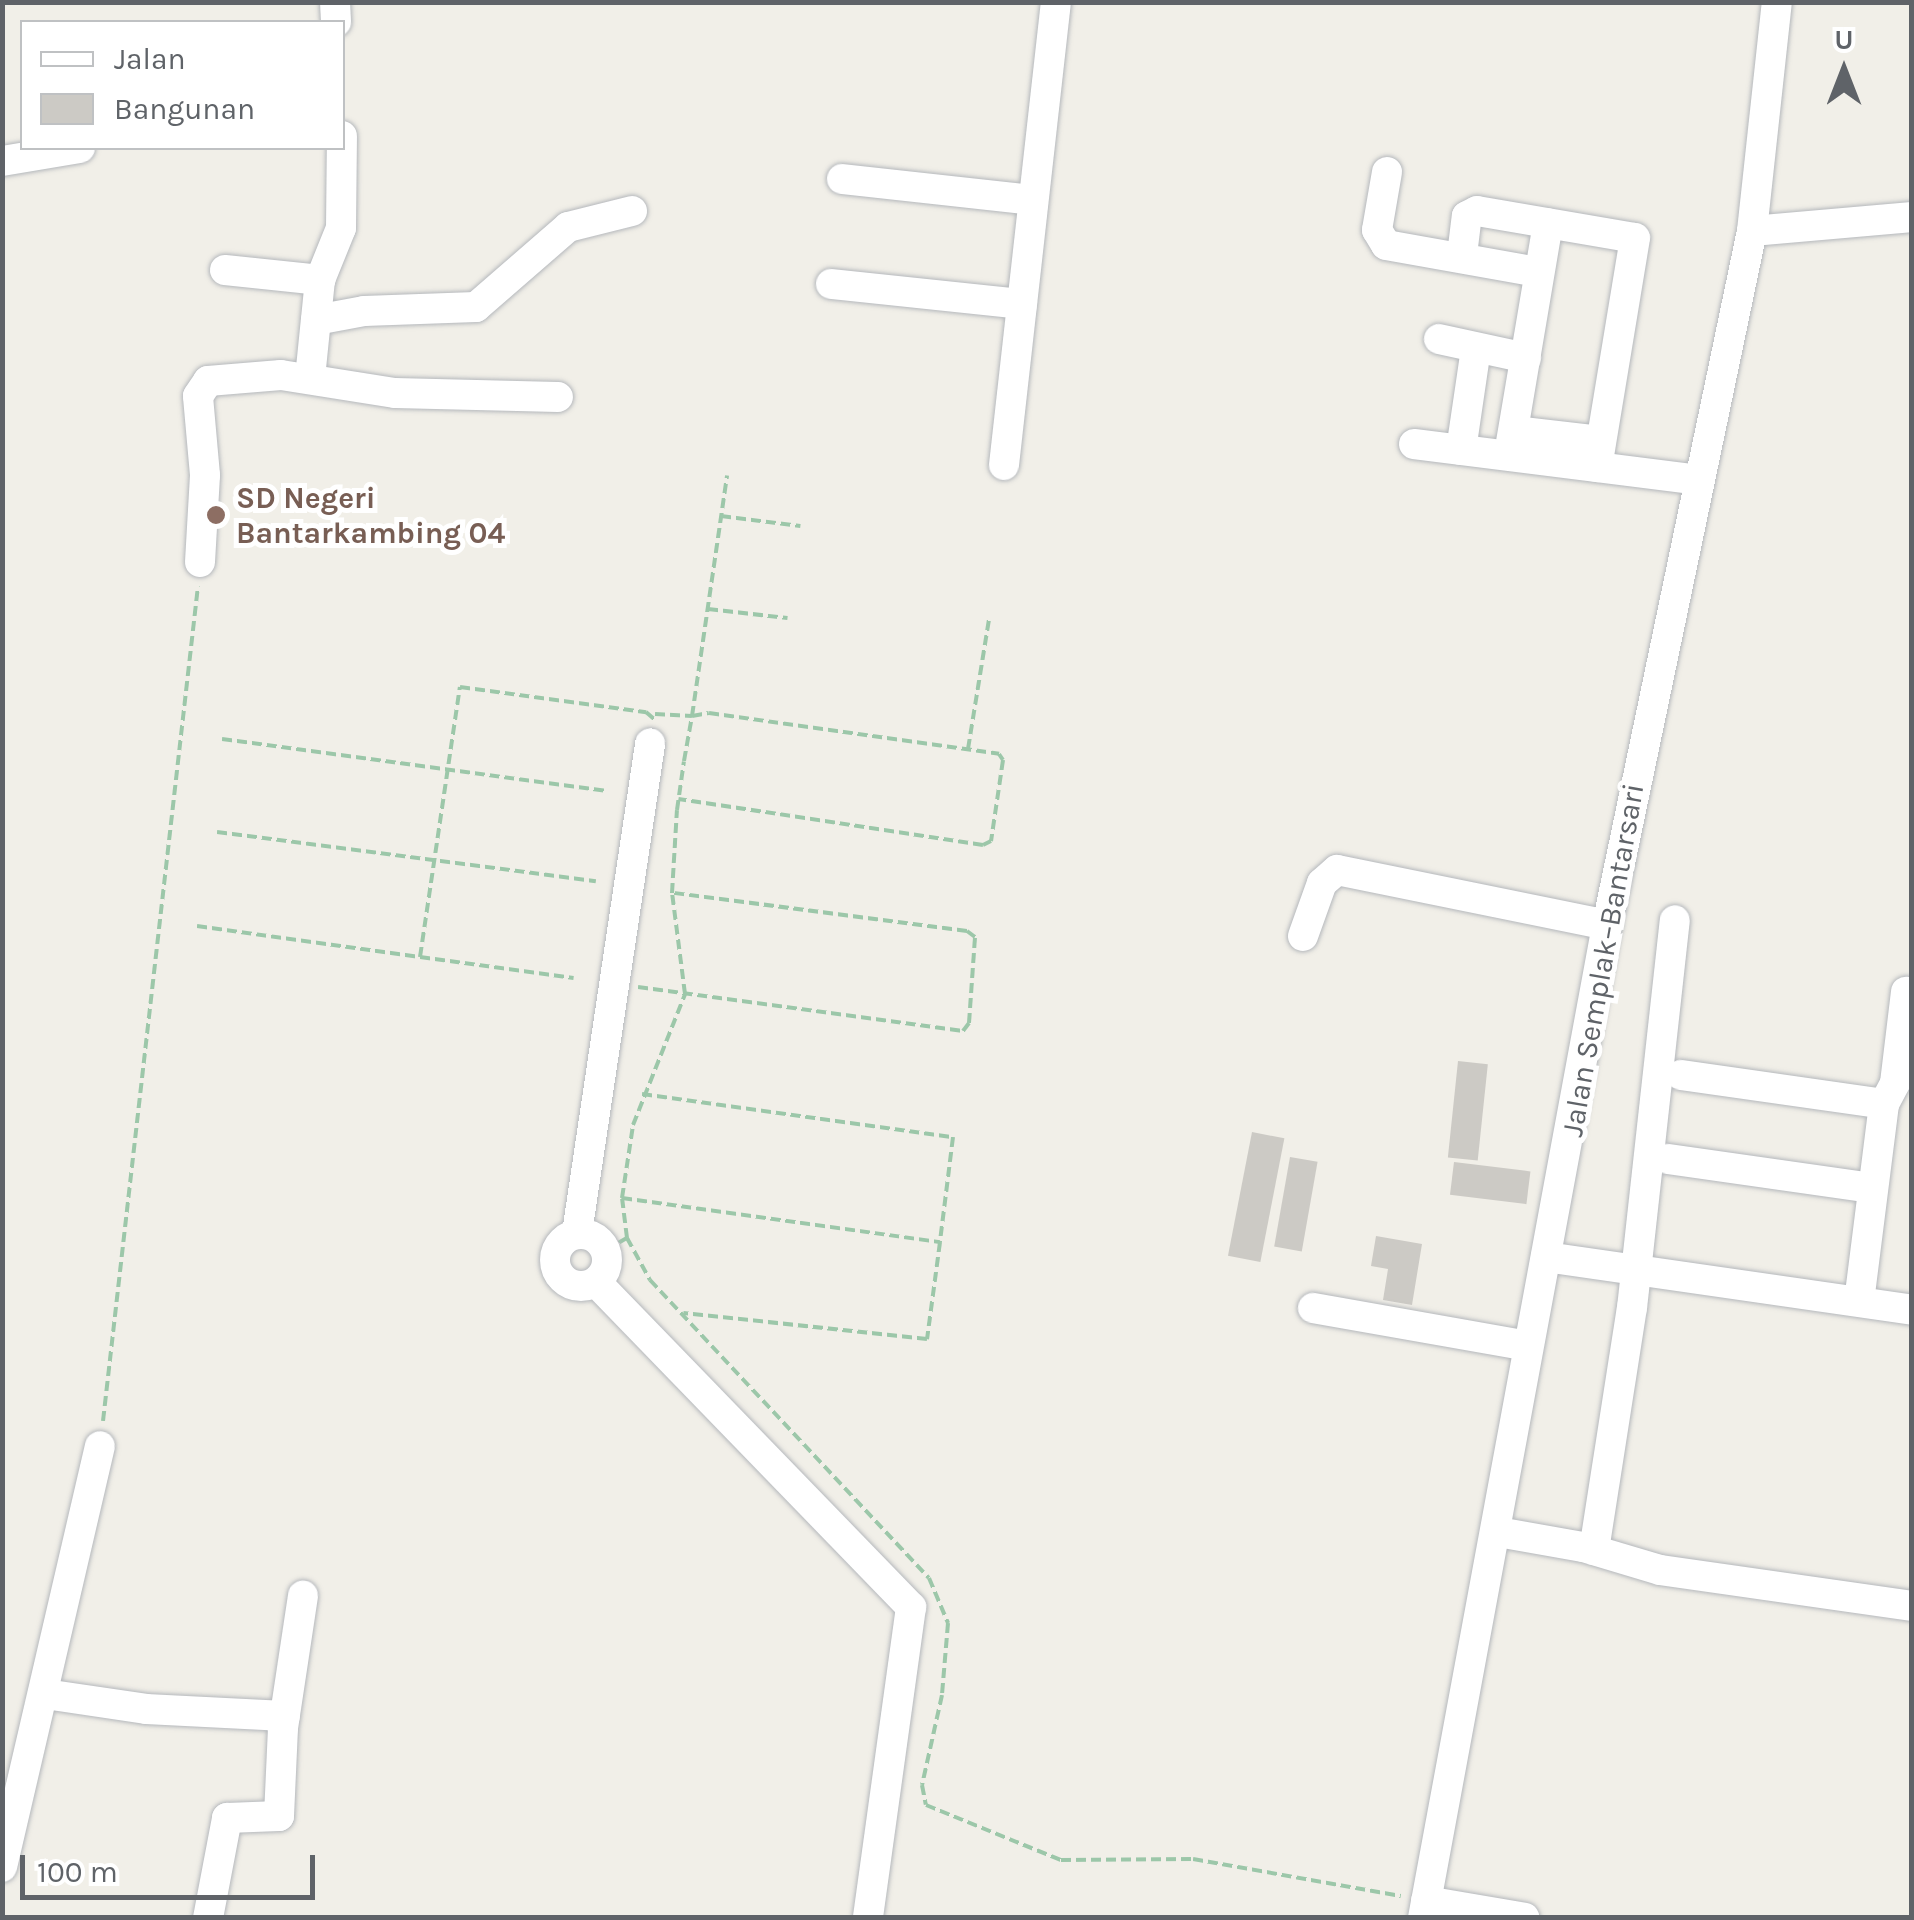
<!DOCTYPE html>
<html>
<head>
<meta charset="utf-8">
<style>
  body { margin:0 }
  #map { position:relative; width:1914px; height:1920px; overflow:hidden; background:#f1efe8; font-family:Karla,sans-serif }
  div>[style] { position:absolute }
  .building>* { inset:0; background:#cccac5; transform-origin:0 0 }
  .path>* { height:4px; margin-top:-2px; transform-origin:0; background:repeating-linear-gradient(90deg,#9cc7a9 0 10px,transparent 0 15px) }
  .roads { filter:drop-shadow(0 0 2px #b5b8bc) drop-shadow(0 0 2px #b5b8bc) }
  .minor>* { height:30px; margin:-15px; padding:0 15px; transform-origin:15px; border-radius:15px; background:#fff }
  .minor>.ring { margin:-15px; padding:0; box-sizing:content-box; background:none; border:30px solid #fff; border-radius:50% }
  .dots>* { width:28px; height:28px; translate:-50% -50%; box-sizing:border-box; border:5px solid #fff; border-radius:50% }
  span { translate:-50% -50%; white-space:nowrap; text-align:center; line-height:1.15; -webkit-text-stroke:10px #fff; paint-order:stroke }
  .education-label { font-size:30px; color:#785e54; font-weight:700 }
  .left { translate:0 -50%; text-align:left }
  .street-label { font-size:30px; color:#5f6368 }
  .frame { position:absolute; inset:0; border:5px solid #5f6368; pointer-events:none }
  .legend { position:absolute; left:20px; top:20px; width:325px; height:130px; box-sizing:border-box; background:#fff; border:2px solid #bfc1c3; margin:0; padding:12px 18px; list-style:none; font-size:30px; color:#5f6368 }
  .legend li { display:flex; align-items:center; gap:20px; height:50px }
  .legend b { width:50px; border:2px solid #bfc1c3 }
  .north { position:absolute; left:1794px; top:20px; width:100px; height:100px; -webkit-text-stroke:8px #fff; paint-order:stroke; rotate:0deg; font-size:28px; font-weight:700; line-height:40px; text-align:center; color:#5f6368 }
  .north::after { content:''; display:block; margin:auto; width:35px; height:45px; background:#5f6368; clip-path:polygon(50% 0,100% 100%,50% 72%,0 100%) }
  .scale { position:absolute; left:20px; top:1855px; width:295px; height:45px; box-sizing:border-box; border:5px solid #5f6368; border-top:0; padding-left:12px; font-size:30px; line-height:35px; white-space:nowrap; color:#5f6368; -webkit-text-stroke:8px #fff; paint-order:stroke }
</style>
</head>
<body>
<div id="map">
  <div class="building">
    <i style="left:1458px;top:1061px;width:30px;height:97px;rotate:6deg"></i>
    <i style="left:1252px;top:1132px;width:33px;height:126px;rotate:11deg"></i>
    <i style="left:1290px;top:1157px;width:28px;height:91px;rotate:10deg"></i>
    <i style="left:1454px;top:1162px;width:77px;height:33px;rotate:7deg"></i>
    <i style="clip-path:polygon(1376px 1236px,1422px 1244px,1412px 1305px,1383px 1300px,1388px 1269px,1371px 1266px)"></i>
  </div>
  <div class="path">
    <i style="left:721px;top:516px;width:80px;rotate:7.2deg"></i>
    <i style="left:708px;top:609px;width:80px;rotate:6.5deg"></i>
    <i style="left:655px;top:714px;width:37px;rotate:3deg"></i>
    <i style="left:692px;top:716px;width:243px;rotate:-81.7deg"></i>
    <i style="left:222px;top:739px;width:387px;rotate:7.7deg"></i>
    <i style="left:968px;top:749px;width:131px;rotate:-80.8deg"></i>
    <i style="left:217px;top:832px;width:382px;rotate:7.4deg"></i>
    <i style="left:197px;top:926px;width:225px;rotate:7.9deg"></i>
    <i style="left:420px;top:957px;width:273px;rotate:-81.6deg"></i>
    <i style="left:460px;top:687px;width:188px;rotate:7.7deg"></i>
    <i style="left:646px;top:712px;width:11px;rotate:41deg"></i>
    <i style="left:420px;top:957px;width:155px;rotate:7.8deg"></i>
    <i style="left:638px;top:987px;width:328px;rotate:7.7deg"></i>
    <i style="left:963px;top:1031px;width:10px;rotate:-53deg"></i>
    <i style="left:969px;top:1023px;width:86px;rotate:-86deg"></i>
    <i style="left:975px;top:937px;width:10px;rotate:-143deg"></i>
    <i style="left:967px;top:931px;width:296px;rotate:-172.6deg"></i>
    <i style="left:642px;top:1094px;width:314px;rotate:7.9deg"></i>
    <i style="left:953px;top:1137px;width:106px;rotate:97.1deg"></i>
    <i style="left:622px;top:1198px;width:321px;rotate:7.9deg"></i>
    <i style="left:940px;top:1242px;width:98px;rotate:97.6deg"></i>
    <i style="left:927px;top:1339px;width:245px;rotate:-173.9deg"></i>
    <i style="left:627px;top:1238px;width:48px;rotate:61.3deg"></i>
    <i style="left:650px;top:1280px;width:408px;rotate:46.9deg"></i>
    <i style="left:929px;top:1578px;width:49px;rotate:67.1deg"></i>
    <i style="left:948px;top:1623px;width:72px;rotate:94.8deg"></i>
    <i style="left:942px;top:1695px;width:92px;rotate:102.5deg"></i>
    <i style="left:922px;top:1785px;width:20px;rotate:79deg"></i>
    <i style="left:926px;top:1805px;width:146px;rotate:22.2deg"></i>
    <i style="left:1061px;top:1860px;width:132px;rotate:-0.4deg"></i>
    <i style="left:1193px;top:1859px;width:211px;rotate:10.1deg"></i>
    <i style="left:606px;top:1250px;width:24px;rotate:-30deg"></i>
    <i style="left:627px;top:1238px;width:40px;rotate:-97.1deg"></i>
    <i style="left:622px;top:1198px;width:74px;rotate:-81.4deg"></i>
    <i style="left:633px;top:1125px;width:141px;rotate:-68.3deg"></i>
    <i style="left:685px;top:994px;width:102px;rotate:-97.3deg"></i>
    <i style="left:672px;top:893px;width:83px;rotate:-86.6deg"></i>
    <i style="left:677px;top:810px;width:49px;rotate:-81.9deg"></i>
    <i style="left:684px;top:761px;width:46px;rotate:-79.9deg"></i>
    <i style="left:692px;top:716px;width:17px;rotate:-10deg"></i>
    <i style="left:709px;top:713px;width:293px;rotate:8deg"></i>
    <i style="left:999px;top:754px;width:7px;rotate:56deg"></i>
    <i style="left:1003px;top:760px;width:82px;rotate:98.4deg"></i>
    <i style="left:991px;top:841px;width:9px;rotate:153deg"></i>
    <i style="left:983px;top:845px;width:308px;rotate:-171.4deg"></i>
    <i style="left:103px;top:1421px;width:840px;rotate:-83.51deg"></i>
  </div>
  <div class="roads">
    <div class="minor">
      <i style="left:335px;top:2px;width:20px;rotate:87deg"></i>
      <i style="left:2px;top:161px;width:79px;rotate:-9.5deg"></i>
      <i style="left:1387px;top:172px;width:59px;rotate:99.8deg"></i>
      <i style="left:1377px;top:230px;width:17px;rotate:59deg"></i>
      <i style="left:1386px;top:245px;width:154px;rotate:10.1deg"></i>
      <i style="left:842px;top:179px;width:192px;rotate:6.3deg"></i>
      <i style="left:1752px;top:231px;width:161px;rotate:-5deg"></i>
      <i style="left:1462px;top:255px;width:39px;rotate:-83deg"></i>
      <i style="left:1467px;top:216px;width:11px;rotate:-27deg"></i>
      <i style="left:1477px;top:211px;width:160px;rotate:9.7deg"></i>
      <i style="left:1635px;top:238px;width:232px;rotate:99.4deg"></i>
      <i style="left:225px;top:270px;width:96px;rotate:6deg"></i>
      <i style="left:831px;top:284px;width:192px;rotate:6deg"></i>
      <i style="left:316px;top:320px;width:49px;rotate:-10.6deg"></i>
      <i style="left:364px;top:311px;width:112px;rotate:-2deg"></i>
      <i style="left:476px;top:307px;width:122px;rotate:-41deg"></i>
      <i style="left:568px;top:227px;width:66px;rotate:-14deg"></i>
      <i style="left:1439px;top:339px;width:89px;rotate:12.3deg"></i>
      <i style="left:310px;top:378px;width:99px;rotate:-84.2deg"></i>
      <i style="left:320px;top:280px;width:56px;rotate:-68deg"></i>
      <i style="left:341px;top:228px;width:92px;rotate:-89.4deg"></i>
      <i style="left:1514px;top:431px;width:87px;rotate:6.6deg"></i>
      <i style="left:1414px;top:444px;width:287px;rotate:7.2deg"></i>
      <i style="left:1461px;top:450px;width:103px;rotate:-81.6deg"></i>
      <i style="left:1509px;top:454px;width:234px;rotate:-80.4deg"></i>
      <i style="left:1004px;top:465px;width:466px;rotate:-83.6deg"></i>
      <i style="left:200px;top:562px;width:87px;rotate:-86.7deg"></i>
      <i style="left:205px;top:475px;width:79px;rotate:-95.1deg"></i>
      <i style="left:198px;top:396px;width:18px;rotate:-56deg"></i>
      <i style="left:208px;top:381px;width:73px;rotate:-4.7deg"></i>
      <i style="left:281px;top:375px;width:115px;rotate:9deg"></i>
      <i style="left:395px;top:393px;width:163px;rotate:1.4deg"></i>
      <i style="left:1303px;top:936px;width:56px;rotate:-70.3deg"></i>
      <i style="left:1322px;top:883px;width:20px;rotate:-41deg"></i>
      <i style="left:1337px;top:870px;width:276px;rotate:11.5deg"></i>
      <i style="left:1681px;top:1075px;width:205px;rotate:8.1deg"></i>
      <i style="left:1884px;top:1104px;width:199px;rotate:97.2deg"></i>
      <i style="left:1884px;top:1104px;width:24px;rotate:-62deg"></i>
      <i style="left:1895px;top:1083px;width:92px;rotate:-83.1deg"></i>
      <i style="left:1668px;top:1159px;width:206px;rotate:8.1deg"></i>
      <i style="left:577px;top:1233px;width:495px;rotate:-81.5deg"></i>
      <i class="ring" style="left:555px;top:1234px;width:22px;height:22px"></i>
      <i style="left:1546px;top:1257px;width:370px;rotate:8.2deg"></i>
      <i style="left:596px;top:1282px;width:453px;rotate:45.9deg"></i>
      <i style="left:911px;top:1607px;width:314px;rotate:97.9deg"></i>
      <i style="left:1313px;top:1308px;width:218px;rotate:10deg"></i>
      <i style="left:1498px;top:1532px;width:86px;rotate:10deg"></i>
      <i style="left:1583px;top:1547px;width:80px;rotate:16.6deg"></i>
      <i style="left:1660px;top:1570px;width:255px;rotate:8.1deg"></i>
      <i style="left:1594px;top:1550px;width:245px;rotate:-81.1deg"></i>
      <i style="left:1632px;top:1308px;width:390px;rotate:-83.7deg"></i>
      <i style="left:45px;top:1694px;width:102px;rotate:8.4deg"></i>
      <i style="left:146px;top:1709px;width:139px;rotate:2.9deg"></i>
      <i style="left:2px;top:1867px;width:432px;rotate:-76.9deg"></i>
      <i style="left:1426px;top:1901px;width:100px;rotate:9.7deg"></i>
      <i style="left:208px;top:1918px;width:102px;rotate:-79.2deg"></i>
      <i style="left:227px;top:1818px;width:52px;rotate:-2.2deg"></i>
      <i style="left:279px;top:1816px;width:88px;rotate:-87.4deg"></i>
      <i style="left:283px;top:1728px;width:134px;rotate:-81.4deg"></i>
      <i style="left:1423px;top:1918px;width:1010px;rotate:-79.5deg"></i>
      <i style="left:1607px;top:925px;width:709px;rotate:-78.2deg"></i>
      <i style="left:1752px;top:231px;width:230px;rotate:-83.8deg"></i>
    </div>
  </div>
  <div class="dots">
    <i style="left:216px;top:515px;background:#8d6e63"></i>
  </div>
  <div class="education-label">
    <span class="left" style="left:236px;top:515px">SD Negeri<br>Bantarkambing 04</span>
  </div>
  <div class="street-label">
    <span style="left:1603px;top:960px;rotate:-80deg">Jalan Semplak–Bantarsari</span>
  </div>
  <div class="frame"></div>
  <ul class="legend">
  <li><b style="height:12px;background:#fff"></b>Jalan</li>
  <li><b style="height:28px;background:#cccac5"></b>Bangunan</li>
  </ul>
  <div class="north">U</div>
  <div class="scale">100 m</div>
</div>
</body>
</html>
